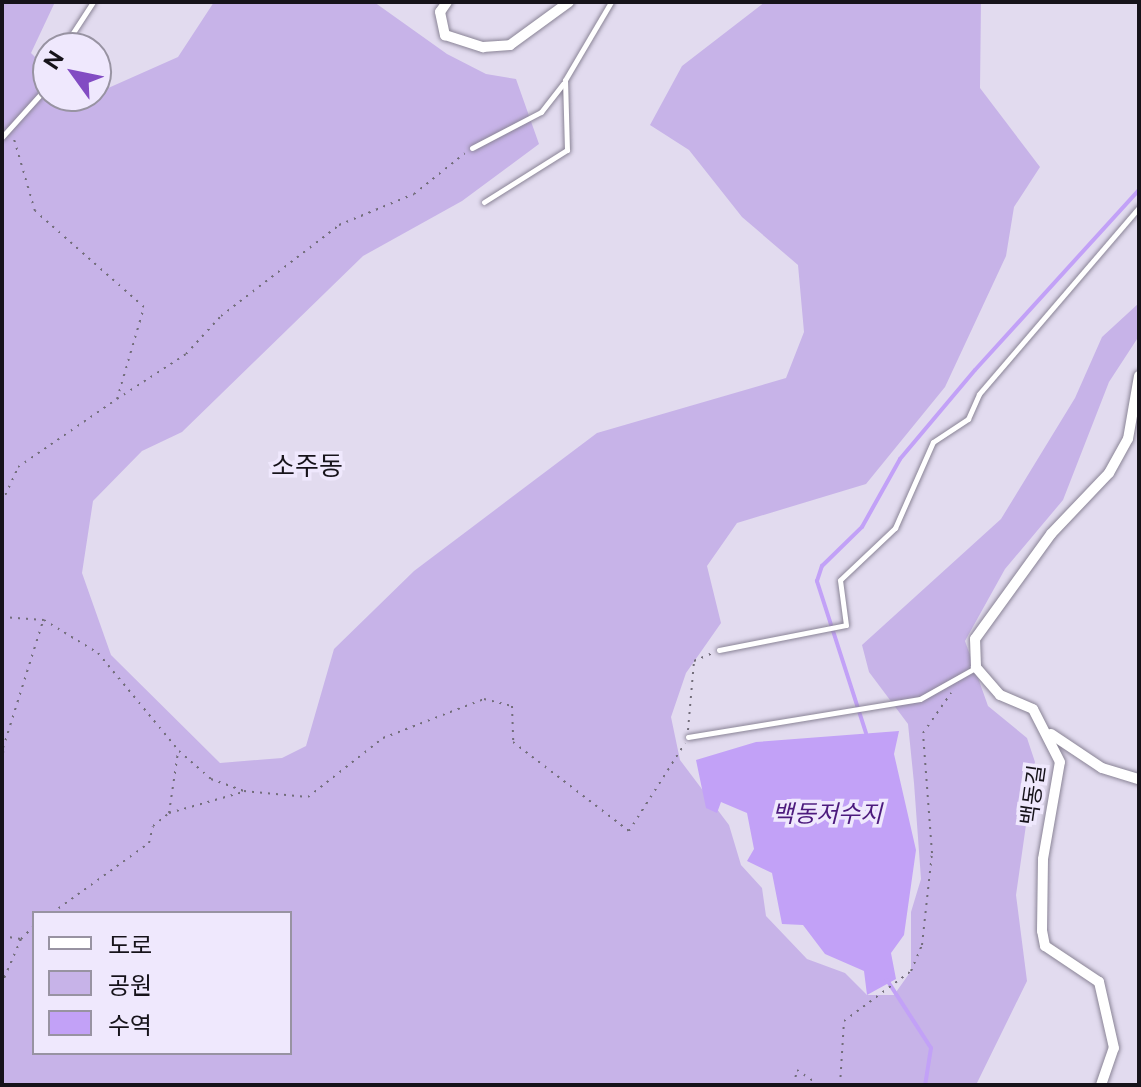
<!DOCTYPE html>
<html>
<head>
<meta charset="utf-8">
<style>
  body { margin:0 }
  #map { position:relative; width:1141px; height:1087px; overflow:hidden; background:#e2dbef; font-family:"Public Sans","Noto Sans KR",sans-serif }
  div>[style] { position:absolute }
  .green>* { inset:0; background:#c7b3e8 }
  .water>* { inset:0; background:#c2a1f7 }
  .stream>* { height:4px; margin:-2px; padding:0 2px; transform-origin:2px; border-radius:2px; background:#c2a1f7 }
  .path>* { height:2px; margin-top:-1px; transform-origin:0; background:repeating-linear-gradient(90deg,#726d7a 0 2px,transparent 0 8px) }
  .roads { filter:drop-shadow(0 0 2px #8a8496) drop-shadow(0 0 2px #8a8496) }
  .service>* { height:5px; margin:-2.5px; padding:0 2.5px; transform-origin:2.5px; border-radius:2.5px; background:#fff }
  .minor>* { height:10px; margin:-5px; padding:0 5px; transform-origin:5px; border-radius:5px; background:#fff }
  span { translate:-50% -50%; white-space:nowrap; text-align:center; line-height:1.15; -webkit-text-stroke:7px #efe8fd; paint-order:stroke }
  .street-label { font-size:22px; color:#16131a }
  .water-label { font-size:24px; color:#4c1a7d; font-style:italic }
  .quarter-label { font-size:26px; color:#16131a }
  .frame { position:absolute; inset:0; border:4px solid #16131a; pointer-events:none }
  .legend { position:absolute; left:32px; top:911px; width:260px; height:144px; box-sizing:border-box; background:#efe8fd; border:2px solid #9893a2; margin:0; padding:10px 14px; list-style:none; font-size:24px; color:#16131a }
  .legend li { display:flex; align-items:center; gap:16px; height:40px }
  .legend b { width:40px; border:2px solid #9893a2 }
  .north { position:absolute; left:32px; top:32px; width:80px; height:80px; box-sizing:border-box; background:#efe8fd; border:2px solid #9893a2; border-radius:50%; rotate:303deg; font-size:22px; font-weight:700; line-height:32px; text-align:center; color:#16131a }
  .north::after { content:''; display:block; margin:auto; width:28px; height:36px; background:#824cc3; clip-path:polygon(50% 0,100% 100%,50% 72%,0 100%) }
</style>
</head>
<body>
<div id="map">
  <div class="green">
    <i style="clip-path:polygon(evenodd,2px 2px,55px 2px,31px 53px,48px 70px,48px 96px,79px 101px,178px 57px,214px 2px,374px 2px,447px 54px,486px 74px,516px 79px,539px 144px,462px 201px,363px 256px,182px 432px,142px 451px,93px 501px,82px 573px,111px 655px,220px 763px,282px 758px,306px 746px,334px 649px,414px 571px,597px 433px,786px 378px,804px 332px,798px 265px,742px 217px,689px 150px,650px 125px,682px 66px,765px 2px,981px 2px,980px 88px,1040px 167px,1014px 207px,1006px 256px,945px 387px,866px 484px,737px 523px,707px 566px,721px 623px,686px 673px,671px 717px,680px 760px,729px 825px,741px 865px,762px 888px,766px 916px,807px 959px,845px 973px,867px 995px,894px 995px,911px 971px,911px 912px,921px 879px,914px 783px,908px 724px,869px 672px,862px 645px,1001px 519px,1075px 398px,1102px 337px,1139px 303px,1139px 336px,1109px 382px,1063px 500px,1005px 569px,965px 641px,988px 706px,1027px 738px,1035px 762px,1016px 895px,1027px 981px,976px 1085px,2px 1085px,2px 2px,34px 913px,290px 913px,290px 1053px,34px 1053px,34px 913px)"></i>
  </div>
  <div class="water">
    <i style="clip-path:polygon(899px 731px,894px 754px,916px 850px,904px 935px,891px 953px,896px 979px,867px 995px,864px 971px,825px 954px,803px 925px,782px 924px,772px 873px,747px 861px,754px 849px,747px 813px,721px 802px,717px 813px,706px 808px,696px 760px,756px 742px)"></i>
  </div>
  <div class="stream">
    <i style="left:866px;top:733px;width:160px;rotate:-107.9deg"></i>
    <i style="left:817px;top:581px;width:16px;rotate:-72deg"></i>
    <i style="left:822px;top:566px;width:56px;rotate:-44.3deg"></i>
    <i style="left:862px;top:527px;width:78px;rotate:-60.8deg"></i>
    <i style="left:900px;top:459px;width:116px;rotate:-49.9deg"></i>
    <i style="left:975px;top:370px;width:244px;rotate:-47.7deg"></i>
    <i style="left:887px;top:980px;width:81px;rotate:57.1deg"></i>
    <i style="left:931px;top:1048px;width:37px;rotate:99deg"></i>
  </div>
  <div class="path">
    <i style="left:117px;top:399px;width:82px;rotate:-33.1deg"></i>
    <i style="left:186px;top:354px;width:52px;rotate:-47.4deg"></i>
    <i style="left:221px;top:316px;width:149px;rotate:-37.6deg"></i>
    <i style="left:339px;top:225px;width:81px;rotate:-22.5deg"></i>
    <i style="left:414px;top:194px;width:65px;rotate:-38.8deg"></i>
    <i style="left:2px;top:502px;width:38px;rotate:-65deg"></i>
    <i style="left:18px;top:467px;width:120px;rotate:-34.5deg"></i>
    <i style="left:117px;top:399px;width:96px;rotate:-73.6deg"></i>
    <i style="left:144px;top:307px;width:145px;rotate:-138.6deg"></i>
    <i style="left:35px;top:211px;width:75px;rotate:-106.3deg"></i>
    <i style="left:2px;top:617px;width:42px;rotate:4.1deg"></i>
    <i style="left:44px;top:620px;width:63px;rotate:31.4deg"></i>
    <i style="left:98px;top:653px;width:127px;rotate:50.4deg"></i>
    <i style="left:179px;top:751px;width:43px;rotate:41.2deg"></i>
    <i style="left:211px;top:779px;width:35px;rotate:20deg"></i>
    <i style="left:244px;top:791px;width:64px;rotate:5.4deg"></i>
    <i style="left:308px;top:797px;width:95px;rotate:-38.2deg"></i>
    <i style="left:383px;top:738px;width:108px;rotate:-21.1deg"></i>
    <i style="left:484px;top:699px;width:29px;rotate:14deg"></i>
    <i style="left:512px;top:706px;width:36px;rotate:88deg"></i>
    <i style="left:513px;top:742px;width:146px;rotate:37.5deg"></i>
    <i style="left:629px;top:831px;width:104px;rotate:-57.5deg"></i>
    <i style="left:688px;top:730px;width:69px;rotate:-85deg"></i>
    <i style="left:694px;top:661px;width:21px;rotate:-23deg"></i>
    <i style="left:2px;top:785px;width:37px;rotate:-88deg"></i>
    <i style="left:3px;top:748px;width:133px;rotate:-72.5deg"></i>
    <i style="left:169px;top:813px;width:77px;rotate:-15.8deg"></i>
    <i style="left:52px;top:913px;width:120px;rotate:-35.8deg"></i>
    <i style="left:149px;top:843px;width:17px;rotate:-77deg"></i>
    <i style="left:153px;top:826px;width:21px;rotate:-39deg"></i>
    <i style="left:169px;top:813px;width:62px;rotate:-81.6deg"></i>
    <i style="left:2px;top:936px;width:19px;rotate:9deg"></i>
    <i style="left:21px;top:939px;width:48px;rotate:113.4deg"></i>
    <i style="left:21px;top:939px;width:18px;rotate:-45deg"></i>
    <i style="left:2px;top:1044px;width:7px;rotate:90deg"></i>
    <i style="left:794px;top:1085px;width:15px;rotate:-79deg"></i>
    <i style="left:797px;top:1070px;width:27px;rotate:34deg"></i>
    <i style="left:840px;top:1085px;width:64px;rotate:-86.4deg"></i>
    <i style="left:844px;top:1021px;width:84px;rotate:-36.7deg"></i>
    <i style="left:911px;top:971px;width:28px;rotate:-67deg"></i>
    <i style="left:922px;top:945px;width:93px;rotate:-83.8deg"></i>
    <i style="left:932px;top:853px;width:120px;rotate:-94.3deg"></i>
    <i style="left:923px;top:733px;width:49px;rotate:-55deg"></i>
  </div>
  <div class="roads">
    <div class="service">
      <i style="left:63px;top:48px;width:55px;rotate:-56.9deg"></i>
      <i style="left:2px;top:137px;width:69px;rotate:-48deg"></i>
      <i style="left:472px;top:148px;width:78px;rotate:-27.6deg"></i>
      <i style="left:541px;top:112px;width:36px;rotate:-52deg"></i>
      <i style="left:484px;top:202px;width:98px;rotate:-32.1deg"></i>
      <i style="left:567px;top:150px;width:70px;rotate:-91.6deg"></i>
      <i style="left:565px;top:80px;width:91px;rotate:-59.5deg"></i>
      <i style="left:719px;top:650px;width:129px;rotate:-11.1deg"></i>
      <i style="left:846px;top:625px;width:45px;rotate:-97.6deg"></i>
      <i style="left:840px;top:580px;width:76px;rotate:-43.4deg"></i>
      <i style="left:895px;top:528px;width:94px;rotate:-66.2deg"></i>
      <i style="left:933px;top:442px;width:42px;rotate:-33.3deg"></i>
      <i style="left:968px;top:419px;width:27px;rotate:-66deg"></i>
      <i style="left:979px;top:394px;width:246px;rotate:-49.4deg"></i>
      <i style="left:688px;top:737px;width:235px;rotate:-9.3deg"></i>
      <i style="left:920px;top:699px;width:63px;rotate:-29.4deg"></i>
    </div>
    <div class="minor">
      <i style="left:447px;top:2px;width:12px;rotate:125deg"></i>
      <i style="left:440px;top:12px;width:24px;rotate:78deg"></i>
      <i style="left:445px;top:35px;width:40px;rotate:18deg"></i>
      <i style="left:483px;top:47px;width:27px;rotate:-4deg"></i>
      <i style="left:510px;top:45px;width:73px;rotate:-36.1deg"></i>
      <i style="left:1051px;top:734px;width:61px;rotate:33.7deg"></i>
      <i style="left:1102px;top:768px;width:39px;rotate:17deg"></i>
      <i style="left:1101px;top:1085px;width:39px;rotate:-71deg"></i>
      <i style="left:1114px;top:1048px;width:68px;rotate:-102.8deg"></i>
      <i style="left:1099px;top:982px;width:65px;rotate:-146.3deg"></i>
      <i style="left:1045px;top:946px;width:15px;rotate:-101deg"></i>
      <i style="left:1042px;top:931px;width:72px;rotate:-89.2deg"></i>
      <i style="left:1043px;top:859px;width:98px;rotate:-80.1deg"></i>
      <i style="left:1060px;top:762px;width:59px;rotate:-117deg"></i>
      <i style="left:1033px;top:709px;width:36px;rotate:-157deg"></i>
      <i style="left:1000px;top:695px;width:37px;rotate:-131deg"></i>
      <i style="left:976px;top:667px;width:28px;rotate:-92deg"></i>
      <i style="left:975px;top:639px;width:130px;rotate:-54.1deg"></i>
      <i style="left:1051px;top:534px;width:84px;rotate:-46.4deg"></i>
      <i style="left:1109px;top:473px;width:39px;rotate:-61deg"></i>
      <i style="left:1128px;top:439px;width:64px;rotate:-80.1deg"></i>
    </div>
  </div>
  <div class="street-label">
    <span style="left:1033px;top:795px;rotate:-82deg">백동길</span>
  </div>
  <div class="water-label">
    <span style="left:827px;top:814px">백동저수지</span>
  </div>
  <div class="quarter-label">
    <span style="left:307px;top:466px">소주동</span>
  </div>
  <div class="frame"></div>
  <ul class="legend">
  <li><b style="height:10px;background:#fff"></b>도로</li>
  <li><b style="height:22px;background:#c7b3e8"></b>공원</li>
  <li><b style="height:22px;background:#c2a1f7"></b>수역</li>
  </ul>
  <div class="north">N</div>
</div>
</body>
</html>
